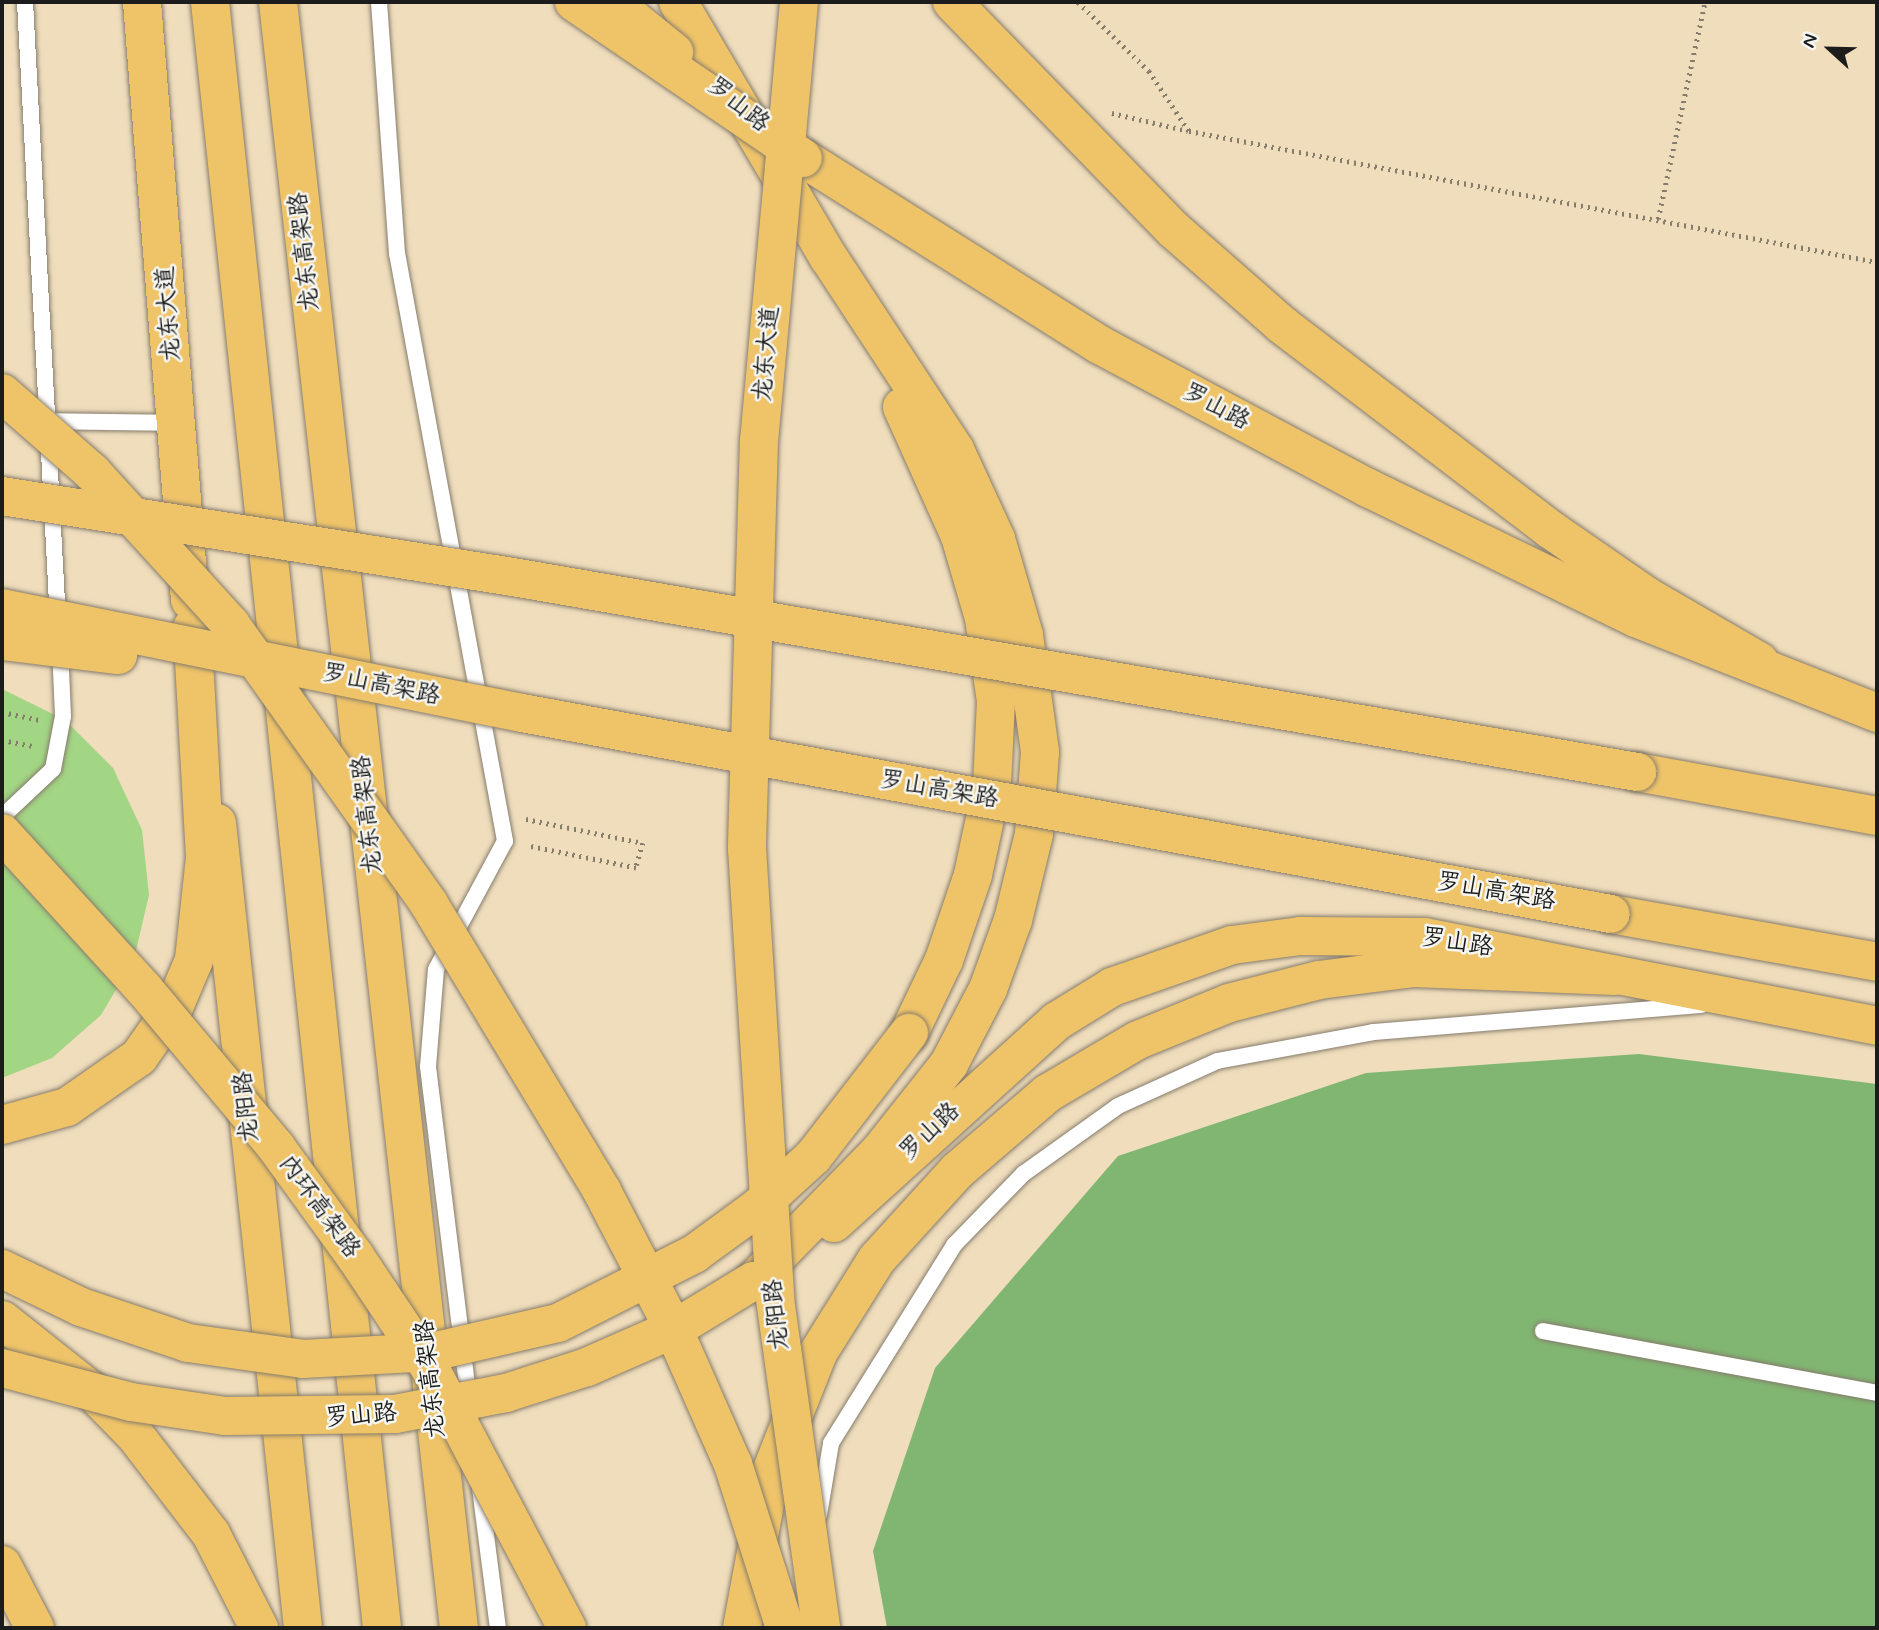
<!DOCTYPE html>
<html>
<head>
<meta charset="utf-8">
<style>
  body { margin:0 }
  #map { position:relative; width:1879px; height:1630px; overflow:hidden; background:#efddbc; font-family:Mynerve,"LXGW WenKai TC",sans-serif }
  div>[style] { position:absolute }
  .green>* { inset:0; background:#a2d584 }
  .forest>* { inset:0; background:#81b672 }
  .path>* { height:4.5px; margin-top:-2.25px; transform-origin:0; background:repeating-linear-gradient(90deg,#867c6c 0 2px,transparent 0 7px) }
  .roads { filter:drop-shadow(0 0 2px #867c6c) drop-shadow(0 0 2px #867c6c) }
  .lane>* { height:16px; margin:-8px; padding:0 8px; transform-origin:8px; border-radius:8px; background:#fff }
  .primary>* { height:38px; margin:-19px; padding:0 19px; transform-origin:19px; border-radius:19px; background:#efc469 }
  .highway>* { height:38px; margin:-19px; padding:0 19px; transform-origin:19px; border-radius:19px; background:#efc469 }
  .bridges { filter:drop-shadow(0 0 2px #867c6c) drop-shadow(0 0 2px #867c6c) }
  .primary-bridge>* { height:38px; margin:-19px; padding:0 19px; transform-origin:19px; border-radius:19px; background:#efc469 }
  .highway-bridge>* { height:38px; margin:-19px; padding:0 19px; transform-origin:19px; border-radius:19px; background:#efc469 }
  span { translate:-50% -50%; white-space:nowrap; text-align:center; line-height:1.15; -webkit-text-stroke:5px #f6f6f2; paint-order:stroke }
  .street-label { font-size:24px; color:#1c1c1c }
  .frame { position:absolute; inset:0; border:4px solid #1c1c1c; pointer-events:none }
  .north { position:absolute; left:1795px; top:14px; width:70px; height:70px; -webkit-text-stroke:5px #f6f6f2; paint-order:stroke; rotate:292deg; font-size:19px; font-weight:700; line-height:28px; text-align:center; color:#1c1c1c }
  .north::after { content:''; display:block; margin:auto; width:24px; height:32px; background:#1c1c1c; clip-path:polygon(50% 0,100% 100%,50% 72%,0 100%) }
</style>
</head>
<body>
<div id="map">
  <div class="green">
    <i style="clip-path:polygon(2px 689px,65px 720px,113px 768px,142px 830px,149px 895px,134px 959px,101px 1015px,52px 1058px,2px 1078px)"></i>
  </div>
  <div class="forest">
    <i style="clip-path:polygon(1639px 1054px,1877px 1084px,1877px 1628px,887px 1628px,873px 1551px,935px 1368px,1118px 1156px,1366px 1073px)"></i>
  </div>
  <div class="path">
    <i style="left:1078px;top:2px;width:99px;rotate:44.2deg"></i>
    <i style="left:1149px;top:71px;width:72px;rotate:56.3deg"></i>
    <i style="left:1189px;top:131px;width:700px;rotate:10.78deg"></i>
    <i style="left:1112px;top:113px;width:78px;rotate:13.3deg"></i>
    <i style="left:1658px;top:219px;width:222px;rotate:-77.8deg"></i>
    <i style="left:2px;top:712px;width:38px;rotate:12deg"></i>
    <i style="left:2px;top:740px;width:31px;rotate:11deg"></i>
    <i style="left:526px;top:819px;width:119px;rotate:11.6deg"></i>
    <i style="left:643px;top:843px;width:26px;rotate:106deg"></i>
    <i style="left:636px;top:868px;width:109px;rotate:-168.4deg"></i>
  </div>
  <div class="roads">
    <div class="lane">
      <i style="left:25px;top:2px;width:620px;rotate:86.95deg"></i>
      <i style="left:379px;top:2px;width:252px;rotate:85.9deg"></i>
      <i style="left:397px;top:253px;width:598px;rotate:79.59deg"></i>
      <i style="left:505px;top:841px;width:145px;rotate:118.3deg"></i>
      <i style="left:436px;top:969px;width:98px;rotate:94.7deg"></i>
      <i style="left:428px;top:1067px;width:336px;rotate:83deg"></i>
      <i style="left:42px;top:421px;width:135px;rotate:0.8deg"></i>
      <i style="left:2px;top:817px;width:70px;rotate:-43.3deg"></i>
      <i style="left:53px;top:769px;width:54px;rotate:-79.3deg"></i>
      <i style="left:63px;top:716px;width:69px;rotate:-92.5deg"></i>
      <i style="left:1543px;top:1331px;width:340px;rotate:10.5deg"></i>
      <i style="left:480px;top:1488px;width:141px;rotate:82.7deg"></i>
      <i style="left:819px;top:1515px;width:73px;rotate:-80.5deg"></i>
      <i style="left:831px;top:1443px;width:234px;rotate:-58.1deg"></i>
      <i style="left:955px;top:1244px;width:98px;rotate:-45.8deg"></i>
      <i style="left:1023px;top:1174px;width:117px;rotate:-35.6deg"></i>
      <i style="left:1118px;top:1106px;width:109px;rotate:-24.4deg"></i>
      <i style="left:1217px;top:1061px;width:159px;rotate:-10.5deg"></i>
      <i style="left:1373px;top:1032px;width:329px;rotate:-4.7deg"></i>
    </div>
    <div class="primary">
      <i style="left:142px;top:2px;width:600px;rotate:85.41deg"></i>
      <i style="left:803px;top:158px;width:349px;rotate:32.2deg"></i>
      <i style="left:1098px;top:344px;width:306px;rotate:28.1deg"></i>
      <i style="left:1368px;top:488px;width:298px;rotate:25.9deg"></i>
      <i style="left:1636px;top:618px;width:259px;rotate:21.5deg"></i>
      <i style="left:217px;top:823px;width:810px;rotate:83.9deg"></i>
      <i style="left:834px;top:1223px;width:301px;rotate:-42.2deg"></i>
      <i style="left:1057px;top:1021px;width:65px;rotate:-31.7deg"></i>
      <i style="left:1112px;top:987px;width:127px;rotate:-19.3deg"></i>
      <i style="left:1232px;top:945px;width:69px;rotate:-7.5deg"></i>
      <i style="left:1300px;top:936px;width:124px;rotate:0.5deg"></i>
      <i style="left:1424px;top:937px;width:462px;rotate:11.1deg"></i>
    </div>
    <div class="highway">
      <i style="left:210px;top:2px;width:1635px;rotate:83.96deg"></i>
      <i style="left:278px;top:2px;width:1636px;rotate:83.65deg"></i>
      <i style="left:678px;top:2px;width:297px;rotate:59.5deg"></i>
      <i style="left:829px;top:258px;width:230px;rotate:56.7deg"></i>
      <i style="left:955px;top:450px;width:98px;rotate:65.3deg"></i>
      <i style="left:996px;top:539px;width:100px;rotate:73.7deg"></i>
      <i style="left:1024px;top:635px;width:118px;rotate:82.2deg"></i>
      <i style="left:1040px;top:752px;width:82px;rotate:94.2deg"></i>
      <i style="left:1034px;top:834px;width:89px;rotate:103.7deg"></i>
      <i style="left:1013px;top:920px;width:73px;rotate:109.9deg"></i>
      <i style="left:988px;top:989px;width:85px;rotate:117.5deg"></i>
      <i style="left:949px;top:1064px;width:111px;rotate:128.4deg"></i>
      <i style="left:880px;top:1151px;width:180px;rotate:134.3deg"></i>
      <i style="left:952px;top:2px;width:318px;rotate:45.8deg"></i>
      <i style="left:1174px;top:230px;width:144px;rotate:41.3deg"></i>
      <i style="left:1282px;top:325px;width:338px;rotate:37.3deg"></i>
      <i style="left:1551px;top:530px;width:118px;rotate:34.6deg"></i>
      <i style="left:1648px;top:597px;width:129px;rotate:30.1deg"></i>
      <i style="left:902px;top:407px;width:141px;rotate:65.8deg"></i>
      <i style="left:960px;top:536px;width:85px;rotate:73.7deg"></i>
      <i style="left:984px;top:618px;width:84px;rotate:81.8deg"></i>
      <i style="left:996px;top:701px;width:85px;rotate:92.7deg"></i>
      <i style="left:992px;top:786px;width:91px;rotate:102.1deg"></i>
      <i style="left:973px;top:875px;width:90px;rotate:108.8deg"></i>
      <i style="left:944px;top:960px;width:81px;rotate:115.6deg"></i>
      <i style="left:1637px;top:772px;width:244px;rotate:10.4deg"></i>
      <i style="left:1611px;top:914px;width:270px;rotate:10.2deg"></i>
      <i style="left:2px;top:1125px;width:67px;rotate:-15.5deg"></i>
      <i style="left:67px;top:1107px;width:88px;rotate:-34.8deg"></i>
      <i style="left:139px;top:1057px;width:61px;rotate:-55deg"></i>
      <i style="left:174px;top:1007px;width:51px;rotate:-66.9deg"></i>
      <i style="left:194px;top:960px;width:104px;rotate:-83.9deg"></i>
      <i style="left:205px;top:857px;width:230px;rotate:-93.2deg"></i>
      <i style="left:2px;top:1320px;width:116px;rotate:38.4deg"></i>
      <i style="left:93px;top:1392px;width:60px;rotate:45.7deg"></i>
      <i style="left:135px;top:1435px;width:125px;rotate:52.5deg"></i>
      <i style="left:211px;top:1534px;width:106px;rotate:62.9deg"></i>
      <i style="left:2px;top:1565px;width:71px;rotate:62.4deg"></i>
      <i style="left:742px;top:1628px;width:159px;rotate:-79.5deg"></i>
      <i style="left:771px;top:1472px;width:128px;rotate:-68.4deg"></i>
      <i style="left:818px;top:1353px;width:111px;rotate:-57.9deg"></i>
      <i style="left:877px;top:1259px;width:119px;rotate:-47.7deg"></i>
      <i style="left:957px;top:1171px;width:120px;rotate:-40.6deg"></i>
      <i style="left:1048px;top:1093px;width:104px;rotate:-30.5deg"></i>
      <i style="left:1138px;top:1040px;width:98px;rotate:-22.1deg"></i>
      <i style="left:1229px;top:1003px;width:93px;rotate:-14.3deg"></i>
      <i style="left:1319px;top:980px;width:96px;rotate:-7.2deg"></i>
      <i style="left:1414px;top:968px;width:201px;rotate:2.3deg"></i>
    </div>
  </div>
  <div class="bridges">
    <div class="primary-bridge">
      <i style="left:612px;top:2px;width:80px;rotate:38.9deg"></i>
      <i style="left:799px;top:2px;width:440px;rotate:95.2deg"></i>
      <i style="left:759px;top:440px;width:408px;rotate:91.7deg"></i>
      <i style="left:747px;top:848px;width:452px;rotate:86.4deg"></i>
      <i style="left:775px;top:1299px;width:332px;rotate:82deg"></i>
      <i style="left:2px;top:393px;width:120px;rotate:41.3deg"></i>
      <i style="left:92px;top:472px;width:207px;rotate:47.7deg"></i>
      <i style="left:231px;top:625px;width:342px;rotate:54.6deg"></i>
      <i style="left:429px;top:904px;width:335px;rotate:58.9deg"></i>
      <i style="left:602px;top:1191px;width:152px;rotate:62.6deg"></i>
      <i style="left:672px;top:1326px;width:151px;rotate:66.2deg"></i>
      <i style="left:733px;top:1464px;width:172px;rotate:72.4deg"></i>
      <i style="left:2px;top:1368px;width:133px;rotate:14.8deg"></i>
      <i style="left:131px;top:1402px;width:95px;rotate:8.5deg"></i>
      <i style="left:225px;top:1416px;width:170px;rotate:-0.7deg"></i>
      <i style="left:395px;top:1414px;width:113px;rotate:-10.7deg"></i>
      <i style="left:506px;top:1393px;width:85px;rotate:-17.8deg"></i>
      <i style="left:587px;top:1367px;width:97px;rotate:-23.7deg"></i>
      <i style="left:676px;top:1328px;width:90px;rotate:-31.4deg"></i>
    </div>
    <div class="highway-bridge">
      <i style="left:574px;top:2px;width:277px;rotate:34.3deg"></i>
      <i style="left:2px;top:496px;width:517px;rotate:9.01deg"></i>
      <i style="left:513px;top:577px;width:1141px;rotate:9.84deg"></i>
      <i style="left:2px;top:608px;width:530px;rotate:11.42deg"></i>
      <i style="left:522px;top:713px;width:1107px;rotate:10.46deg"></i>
      <i style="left:2px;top:641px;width:117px;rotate:6.9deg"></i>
      <i style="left:2px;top:833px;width:211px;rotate:47.7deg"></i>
      <i style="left:144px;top:989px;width:206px;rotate:50.1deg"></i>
      <i style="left:276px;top:1147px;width:135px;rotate:54.1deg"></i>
      <i style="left:355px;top:1256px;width:137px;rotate:56.3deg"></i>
      <i style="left:431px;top:1370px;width:292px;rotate:62.2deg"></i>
      <i style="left:2px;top:1269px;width:88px;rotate:25.7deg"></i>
      <i style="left:81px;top:1307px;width:113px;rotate:18.6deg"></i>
      <i style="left:188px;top:1343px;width:116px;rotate:7.9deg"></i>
      <i style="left:303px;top:1359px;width:129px;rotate:-3.1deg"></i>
      <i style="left:432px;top:1352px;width:129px;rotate:-13deg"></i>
      <i style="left:558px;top:1323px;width:153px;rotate:-26.9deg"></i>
      <i style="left:694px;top:1254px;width:77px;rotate:-36deg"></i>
      <i style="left:756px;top:1209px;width:77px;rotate:-42.4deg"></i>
      <i style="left:813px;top:1157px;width:157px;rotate:-52.3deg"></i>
    </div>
  </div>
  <div class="street-label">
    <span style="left:738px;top:105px;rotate:39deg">罗山路</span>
    <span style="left:305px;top:252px;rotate:-96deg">龙东高架路</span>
    <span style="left:169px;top:314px;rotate:-94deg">龙东大道</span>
    <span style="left:767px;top:354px;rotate:-85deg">龙东大道</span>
    <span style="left:1216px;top:407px;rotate:28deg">罗山路</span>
    <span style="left:381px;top:685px;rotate:12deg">罗山高架路</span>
    <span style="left:939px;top:790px;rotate:10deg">罗山高架路</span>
    <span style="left:368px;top:815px;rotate:-96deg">龙东高架路</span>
    <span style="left:1496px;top:892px;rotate:10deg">罗山高架路</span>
    <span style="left:1457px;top:943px;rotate:9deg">罗山路</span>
    <span style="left:247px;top:1107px;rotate:-96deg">龙阳路</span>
    <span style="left:930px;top:1132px;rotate:-43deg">罗山路</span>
    <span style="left:319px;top:1207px;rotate:54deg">内环高架路</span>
    <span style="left:777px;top:1315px;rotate:-96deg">龙阳路</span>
    <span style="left:431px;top:1379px;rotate:-96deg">龙东高架路</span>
    <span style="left:361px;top:1416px;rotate:-5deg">罗山路</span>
  </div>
  <div class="frame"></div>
  <div class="north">N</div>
</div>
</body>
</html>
